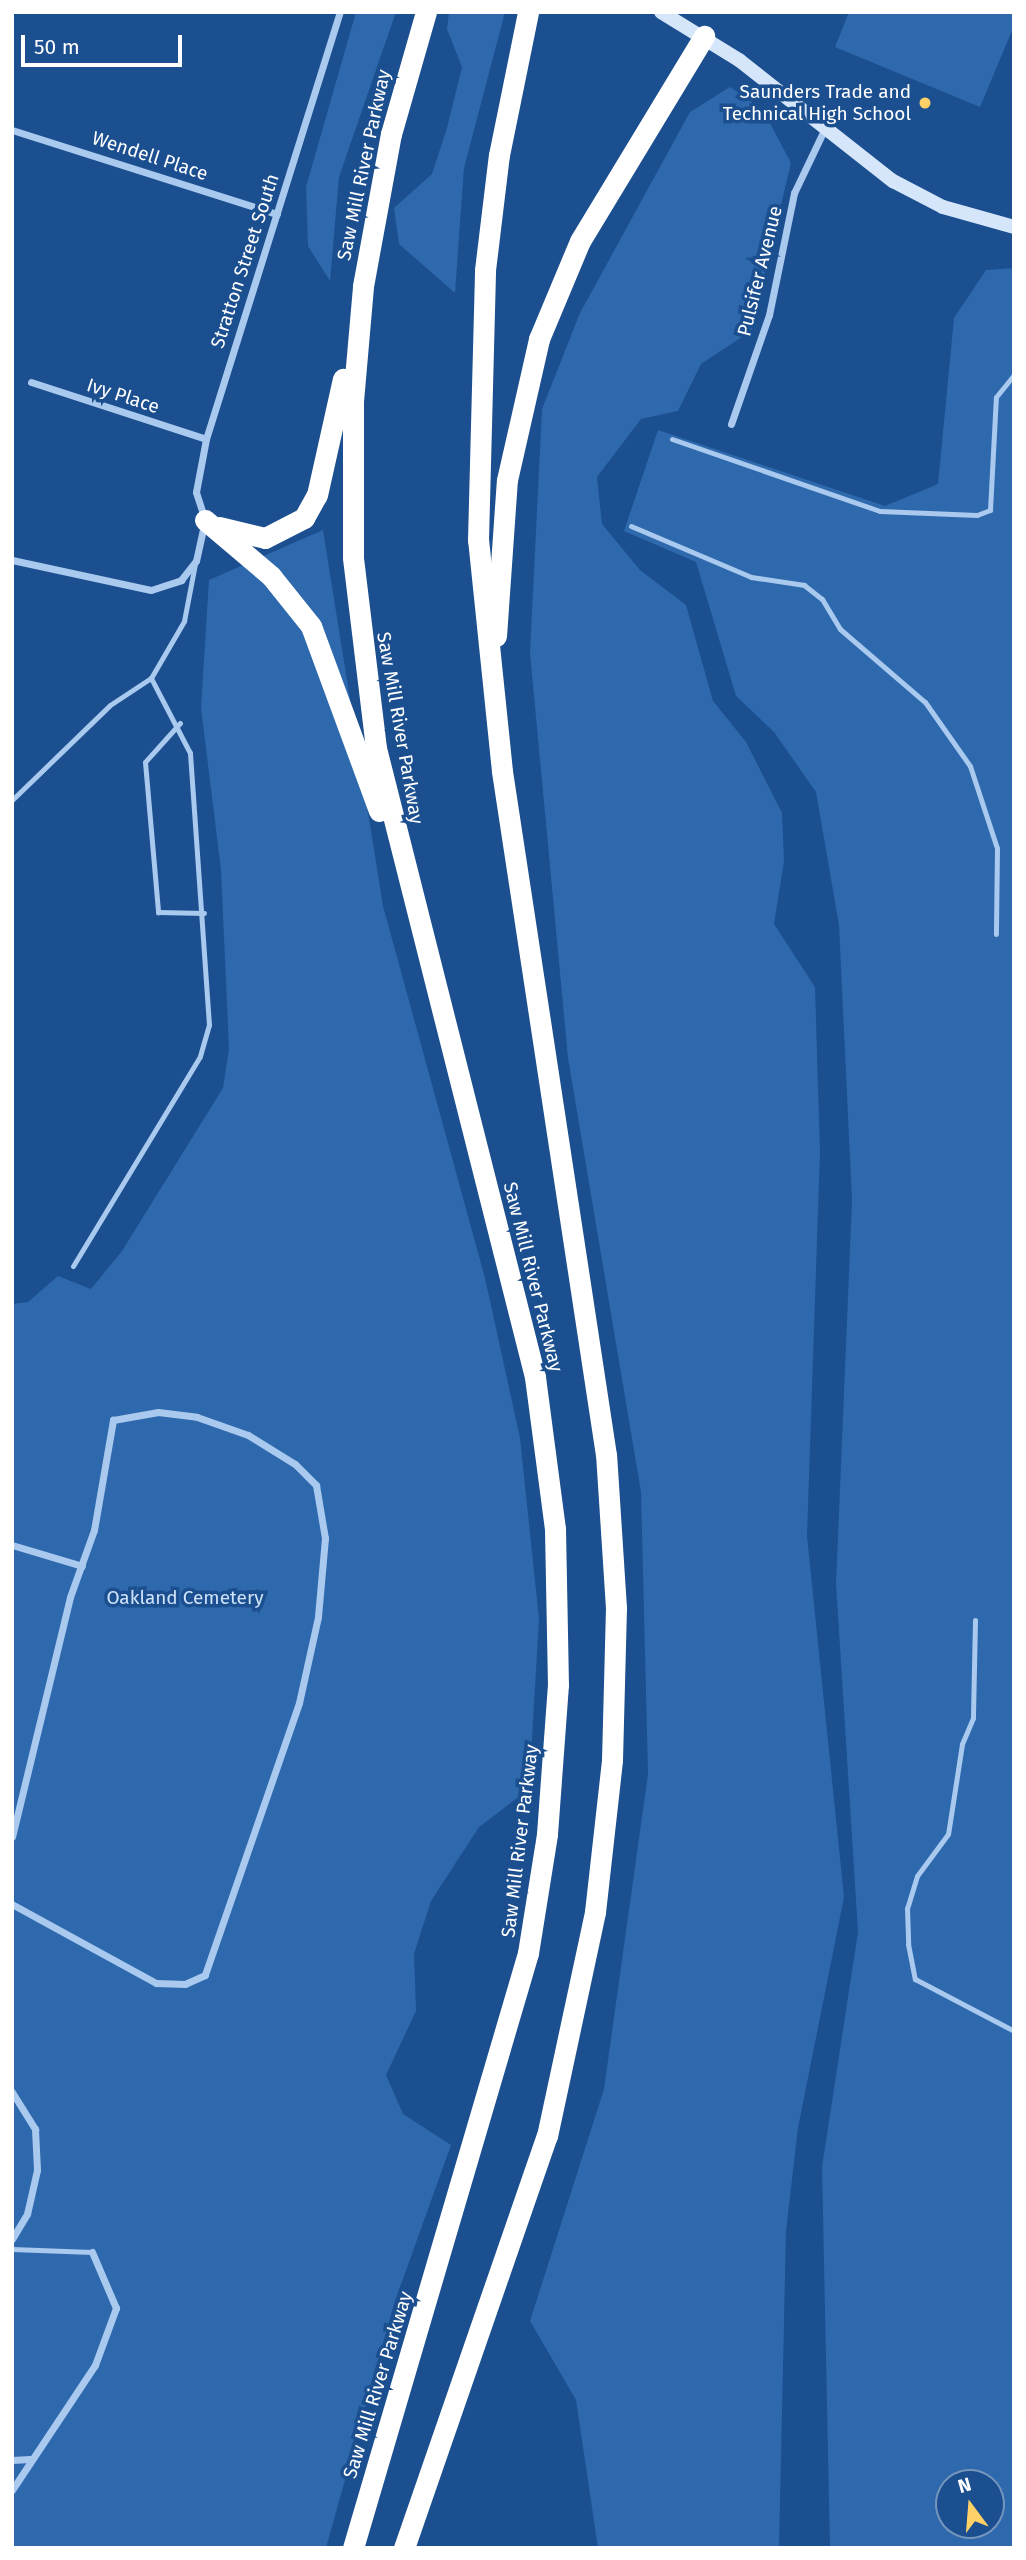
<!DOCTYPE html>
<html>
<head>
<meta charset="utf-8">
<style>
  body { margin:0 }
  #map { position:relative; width:1026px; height:2560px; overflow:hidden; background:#1b4f8f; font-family:"Fira Sans",sans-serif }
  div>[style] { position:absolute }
  .green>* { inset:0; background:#2e69ad }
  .lane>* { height:5px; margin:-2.5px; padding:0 2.5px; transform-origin:2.5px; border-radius:2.5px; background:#a9c9ee }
  .street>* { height:7px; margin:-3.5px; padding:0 3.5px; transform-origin:3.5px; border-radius:3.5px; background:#a9c9ee }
  .secondary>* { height:14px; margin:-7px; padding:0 7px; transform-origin:7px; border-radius:7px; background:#d6e6fa }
  .highway>* { height:21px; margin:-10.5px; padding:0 10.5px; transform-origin:10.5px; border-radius:10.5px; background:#fff }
  .dots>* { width:19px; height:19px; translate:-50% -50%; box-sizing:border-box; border:4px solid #1b4f8f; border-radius:50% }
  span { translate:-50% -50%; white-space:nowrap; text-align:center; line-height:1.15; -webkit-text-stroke:7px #1b4f8f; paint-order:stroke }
  .poi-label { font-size:19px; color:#fff }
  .right { translate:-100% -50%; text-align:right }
  .street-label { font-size:19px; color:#fff }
  .park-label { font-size:19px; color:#cfe3fa }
  .frame { position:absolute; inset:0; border:14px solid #fff; pointer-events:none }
  .north { position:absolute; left:935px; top:2469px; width:70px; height:70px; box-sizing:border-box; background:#1b4f8f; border:2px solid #7695bc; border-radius:50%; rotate:344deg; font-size:19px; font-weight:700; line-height:28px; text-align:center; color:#fff }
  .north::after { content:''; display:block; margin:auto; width:24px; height:32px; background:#ffd166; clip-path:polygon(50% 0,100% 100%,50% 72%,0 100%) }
  .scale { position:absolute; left:21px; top:35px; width:161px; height:32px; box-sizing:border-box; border:4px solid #fff; border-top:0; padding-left:9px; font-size:21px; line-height:24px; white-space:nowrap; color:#fff; -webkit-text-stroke:5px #1b4f8f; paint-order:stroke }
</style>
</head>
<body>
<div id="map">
  <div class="green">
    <i style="clip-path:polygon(356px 12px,396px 12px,339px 177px,330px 281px,308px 246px,306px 187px)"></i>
    <i style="clip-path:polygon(449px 12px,505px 12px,464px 168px,455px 293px,399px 244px,394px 208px,432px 174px,447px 128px,462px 67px,447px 29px)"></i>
    <i style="clip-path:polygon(849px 12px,1014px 12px,1014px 26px,980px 107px,835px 47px)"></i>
    <i style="clip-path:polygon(730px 87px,763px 110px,791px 163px,751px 331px,701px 364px,678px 411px,641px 419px,597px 477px,602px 524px,640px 570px,686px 605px,713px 701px,746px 742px,782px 813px,784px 861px,774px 924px,815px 987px,820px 1152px,807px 1536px,844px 1897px,798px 2128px,786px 2231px,779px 2548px,598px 2548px,576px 2400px,530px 2321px,604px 2089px,648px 1774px,641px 1492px,568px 1058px,530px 653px,542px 409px,580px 313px,690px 112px)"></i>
    <i style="clip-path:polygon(evenodd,1014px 268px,1014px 2548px,830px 2548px,822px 2167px,858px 1932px,836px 1584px,852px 1200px,839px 925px,816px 792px,774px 732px,736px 696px,696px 562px,624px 531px,658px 430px,885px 506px,938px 484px,954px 318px,986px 270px,1014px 268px,949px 2483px,991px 2483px,991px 2525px,949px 2525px,949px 2483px)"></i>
    <i style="clip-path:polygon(323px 530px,383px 906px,485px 1278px,520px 1438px,539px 1619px,529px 1789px,479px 1827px,431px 1901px,414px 1954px,416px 2011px,386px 2075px,403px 2114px,451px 2145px,394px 2304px,326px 2548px,12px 2548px,12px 1304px,28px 1302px,58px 1276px,91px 1289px,122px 1251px,223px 1088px,229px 1049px,221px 870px,201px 708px,209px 580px)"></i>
  </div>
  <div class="lane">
    <i style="left:672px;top:439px;width:220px;rotate:19.1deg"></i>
    <i style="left:880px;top:511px;width:97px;rotate:2.4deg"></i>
    <i style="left:977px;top:515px;width:14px;rotate:-21deg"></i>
    <i style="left:990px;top:510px;width:113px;rotate:-87deg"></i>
    <i style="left:996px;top:397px;width:28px;rotate:-51deg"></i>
    <i style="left:631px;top:526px;width:130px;rotate:23deg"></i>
    <i style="left:751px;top:577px;width:54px;rotate:8.6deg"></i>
    <i style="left:804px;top:585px;width:23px;rotate:38deg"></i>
    <i style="left:822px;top:599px;width:35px;rotate:59deg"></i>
    <i style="left:840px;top:629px;width:112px;rotate:40.7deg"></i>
    <i style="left:925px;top:702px;width:78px;rotate:54.9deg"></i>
    <i style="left:970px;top:766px;width:86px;rotate:71.8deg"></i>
    <i style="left:997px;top:848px;width:86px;rotate:90.7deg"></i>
    <i style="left:180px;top:723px;width:52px;rotate:131.9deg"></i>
    <i style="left:145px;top:762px;width:151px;rotate:85deg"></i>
    <i style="left:158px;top:912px;width:46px;rotate:1.2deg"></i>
    <i style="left:12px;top:800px;width:136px;rotate:-44.1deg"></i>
    <i style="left:110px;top:705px;width:49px;rotate:-33.4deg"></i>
    <i style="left:151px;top:678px;width:66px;rotate:-59.9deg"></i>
    <i style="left:184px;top:621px;width:58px;rotate:-79.1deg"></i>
    <i style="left:73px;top:1266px;width:245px;rotate:-58.8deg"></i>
    <i style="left:200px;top:1056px;width:32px;rotate:-74deg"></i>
    <i style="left:209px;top:1025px;width:273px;rotate:-94deg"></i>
    <i style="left:190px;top:753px;width:85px;rotate:-117.5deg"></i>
    <i style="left:975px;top:1620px;width:98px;rotate:91.2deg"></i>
    <i style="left:973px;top:1718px;width:28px;rotate:113deg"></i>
    <i style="left:962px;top:1744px;width:91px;rotate:98.8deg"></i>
    <i style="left:948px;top:1834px;width:52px;rotate:126.4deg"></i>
    <i style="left:917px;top:1876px;width:34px;rotate:107deg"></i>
    <i style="left:907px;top:1908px;width:36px;rotate:88deg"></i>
    <i style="left:908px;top:1944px;width:36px;rotate:79deg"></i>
    <i style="left:915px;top:1979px;width:112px;rotate:27.7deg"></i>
    <i style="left:12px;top:2249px;width:80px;rotate:2.1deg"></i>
  </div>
  <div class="street">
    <i style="left:12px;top:130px;width:278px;rotate:17.6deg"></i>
    <i style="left:31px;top:382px;width:184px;rotate:18deg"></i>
    <i style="left:731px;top:424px;width:115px;rotate:-70.8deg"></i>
    <i style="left:769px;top:315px;width:125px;rotate:-78.4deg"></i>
    <i style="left:794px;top:193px;width:72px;rotate:-64.5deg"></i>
    <i style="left:12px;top:560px;width:142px;rotate:12.2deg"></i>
    <i style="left:151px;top:590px;width:32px;rotate:-18deg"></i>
    <i style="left:181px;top:580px;width:24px;rotate:-52deg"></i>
    <i style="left:196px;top:561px;width:42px;rotate:-77.6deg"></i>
    <i style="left:205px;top:520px;width:29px;rotate:-108deg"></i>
    <i style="left:196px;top:492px;width:54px;rotate:-79.3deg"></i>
    <i style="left:206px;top:439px;width:448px;rotate:-72.6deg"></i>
    <i style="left:12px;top:1545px;width:73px;rotate:16.7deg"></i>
    <i style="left:12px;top:1837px;width:247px;rotate:-76.4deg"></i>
    <i style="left:70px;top:1597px;width:71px;rotate:-70.3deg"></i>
    <i style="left:94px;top:1530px;width:112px;rotate:-80.2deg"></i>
    <i style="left:113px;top:1420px;width:46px;rotate:-10.1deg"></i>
    <i style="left:158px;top:1412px;width:39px;rotate:7deg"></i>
    <i style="left:197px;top:1417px;width:54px;rotate:19.4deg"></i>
    <i style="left:248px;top:1435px;width:55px;rotate:31.7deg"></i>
    <i style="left:295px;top:1464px;width:30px;rotate:45deg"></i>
    <i style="left:316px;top:1485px;width:54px;rotate:80.4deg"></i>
    <i style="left:325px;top:1538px;width:79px;rotate:95.1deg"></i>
    <i style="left:318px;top:1617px;width:88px;rotate:102.5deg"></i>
    <i style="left:299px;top:1703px;width:288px;rotate:109.1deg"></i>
    <i style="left:205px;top:1975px;width:22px;rotate:156deg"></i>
    <i style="left:185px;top:1984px;width:29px;rotate:-178deg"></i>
    <i style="left:156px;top:1983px;width:164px;rotate:-151.3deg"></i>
    <i style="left:12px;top:2092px;width:44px;rotate:58.1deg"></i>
    <i style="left:35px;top:2129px;width:41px;rotate:87.2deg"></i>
    <i style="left:37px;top:2170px;width:45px;rotate:102.8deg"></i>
    <i style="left:27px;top:2214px;width:29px;rotate:121deg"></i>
    <i style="left:12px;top:2460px;width:18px;rotate:-3deg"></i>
    <i style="left:12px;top:2490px;width:150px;rotate:-56.4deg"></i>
    <i style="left:95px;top:2365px;width:61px;rotate:-69.8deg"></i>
    <i style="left:116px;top:2308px;width:61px;rotate:-113.2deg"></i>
  </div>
  <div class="secondary">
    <i style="left:661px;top:12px;width:92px;rotate:31.6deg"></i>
    <i style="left:739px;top:60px;width:196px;rotate:38.2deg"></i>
    <i style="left:893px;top:181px;width:56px;rotate:27.5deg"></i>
    <i style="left:943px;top:207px;width:74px;rotate:15.7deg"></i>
  </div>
  <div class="highway">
    <i style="left:205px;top:520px;width:87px;rotate:40.3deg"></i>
    <i style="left:271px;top:576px;width:64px;rotate:51.3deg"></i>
    <i style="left:311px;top:626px;width:197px;rotate:69.8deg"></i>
    <i style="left:219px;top:527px;width:47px;rotate:13.4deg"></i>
    <i style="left:265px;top:538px;width:44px;rotate:-27.1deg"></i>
    <i style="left:304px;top:518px;width:26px;rotate:-61deg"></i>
    <i style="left:317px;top:495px;width:119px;rotate:-77.4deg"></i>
    <i style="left:496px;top:636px;width:156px;rotate:-86deg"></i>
    <i style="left:507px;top:480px;width:145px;rotate:-77.2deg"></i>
    <i style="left:539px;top:339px;width:106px;rotate:-67.3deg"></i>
    <i style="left:580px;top:241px;width:240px;rotate:-58.8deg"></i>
    <i style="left:353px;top:2548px;width:620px;rotate:-73.61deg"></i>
    <i style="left:528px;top:1953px;width:121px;rotate:-80.9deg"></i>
    <i style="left:547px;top:1834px;width:149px;rotate:-85.8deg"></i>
    <i style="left:558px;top:1685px;width:156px;rotate:-91.1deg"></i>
    <i style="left:555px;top:1529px;width:153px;rotate:-97.5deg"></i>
    <i style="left:535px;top:1377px;width:649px;rotate:-104.19deg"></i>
    <i style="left:376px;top:748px;width:192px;rotate:-96.9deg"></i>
    <i style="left:353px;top:557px;width:156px;rotate:-90deg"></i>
    <i style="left:353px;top:401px;width:115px;rotate:-85deg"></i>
    <i style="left:363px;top:286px;width:155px;rotate:-79.6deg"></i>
    <i style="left:391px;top:134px;width:127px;rotate:-74deg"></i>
    <i style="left:404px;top:2548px;width:436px;rotate:-70.9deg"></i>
    <i style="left:547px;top:2136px;width:229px;rotate:-77.9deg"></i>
    <i style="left:595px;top:1912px;width:153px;rotate:-83.6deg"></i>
    <i style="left:612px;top:1760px;width:152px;rotate:-88.5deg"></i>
    <i style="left:616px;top:1608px;width:153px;rotate:-93.7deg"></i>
    <i style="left:606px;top:1455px;width:692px;rotate:-98.65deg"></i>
    <i style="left:502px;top:771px;width:232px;rotate:-95.9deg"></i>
    <i style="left:478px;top:540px;width:270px;rotate:-88.5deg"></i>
    <i style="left:485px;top:270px;width:116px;rotate:-83.1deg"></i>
    <i style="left:499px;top:155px;width:146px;rotate:-78.5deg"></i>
  </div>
  <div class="dots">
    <i style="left:925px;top:103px;background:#ffd166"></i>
  </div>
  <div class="poi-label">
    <span class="right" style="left:911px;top:103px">Saunders Trade and<br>Technical High School</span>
  </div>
  <div class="street-label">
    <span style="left:150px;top:156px;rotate:18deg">Wendell Place</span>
    <span style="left:364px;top:165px;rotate:-78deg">Saw Mill River Parkway</span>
    <span style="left:245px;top:261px;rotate:-72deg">Stratton Street South</span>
    <span style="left:760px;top:271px;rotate:-76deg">Pulsifer Avenue</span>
    <span style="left:123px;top:396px;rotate:18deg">Ivy Place</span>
    <span style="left:400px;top:728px;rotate:80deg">Saw Mill River Parkway</span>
    <span style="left:533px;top:1277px;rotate:76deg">Saw Mill River Parkway</span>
    <span style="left:520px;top:1841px;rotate:-83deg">Saw Mill River Parkway</span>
    <span style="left:378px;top:2385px;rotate:-73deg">Saw Mill River Parkway</span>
  </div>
  <div class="park-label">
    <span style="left:185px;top:1598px">Oakland Cemetery</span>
  </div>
  <div class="frame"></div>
  <div class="north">N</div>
  <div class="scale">50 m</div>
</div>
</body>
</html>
